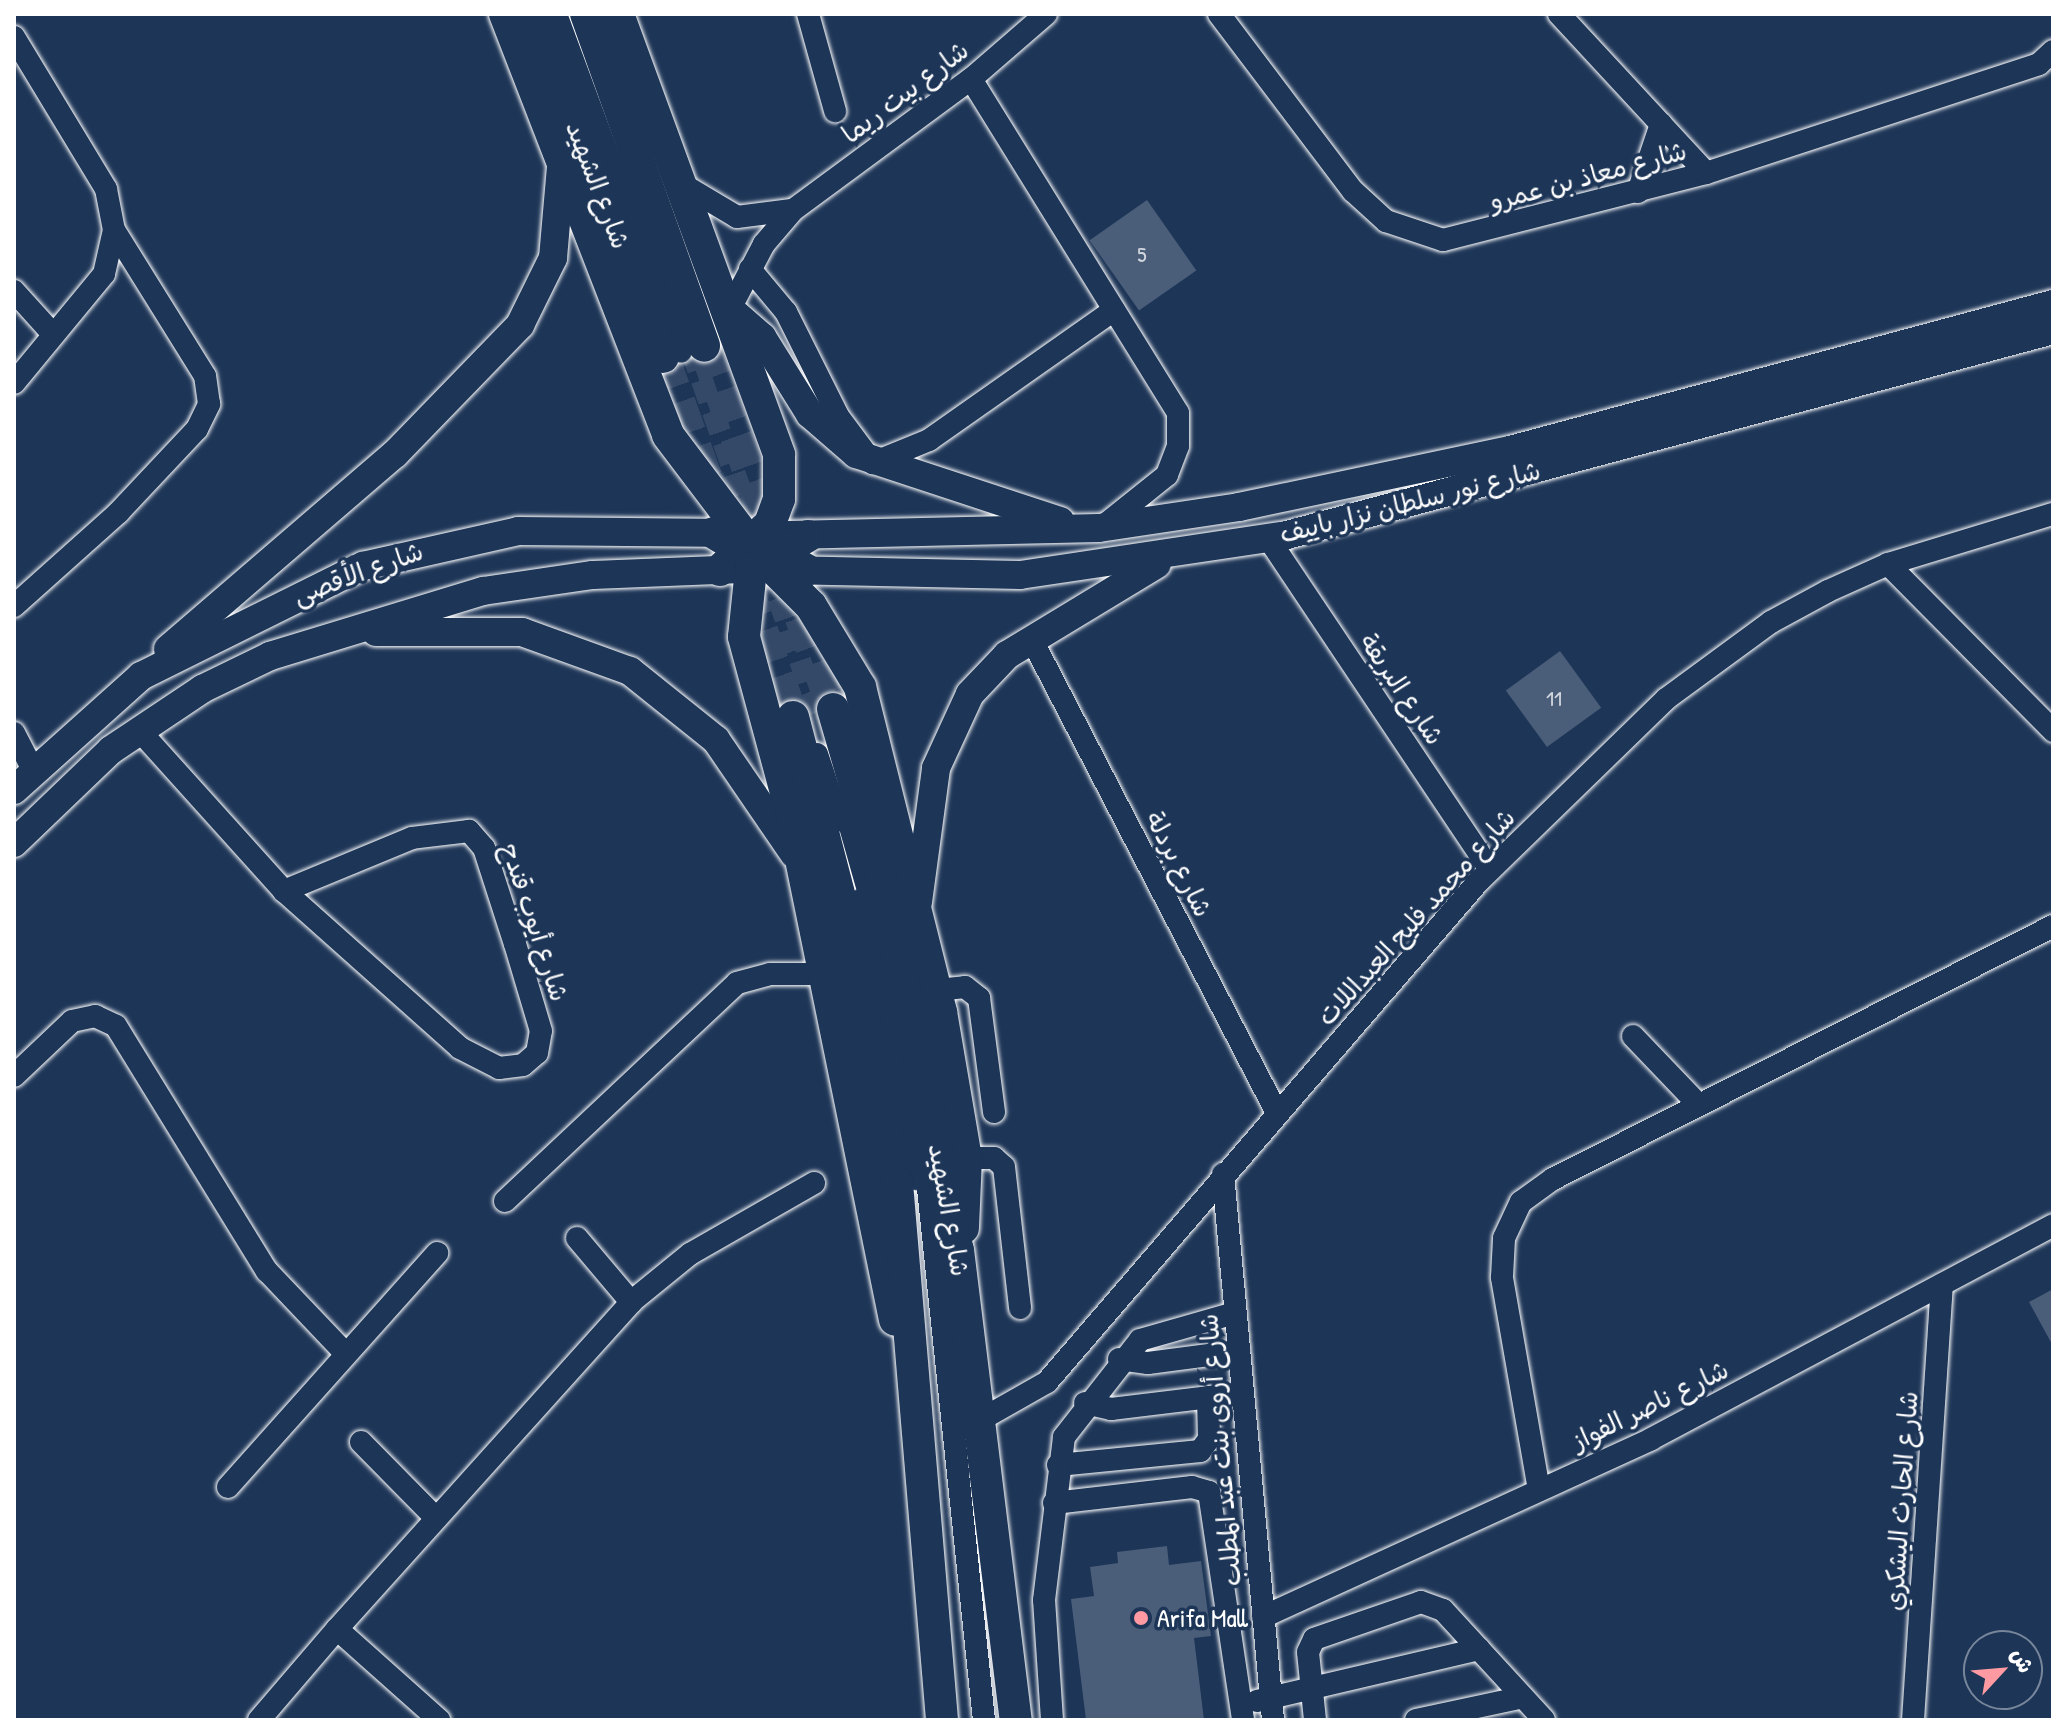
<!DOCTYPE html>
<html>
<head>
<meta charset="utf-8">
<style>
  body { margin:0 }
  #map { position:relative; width:2067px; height:1734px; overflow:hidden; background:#1d3557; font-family:"Patrick Hand","Playpen Sans Arabic",sans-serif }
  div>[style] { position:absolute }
  .building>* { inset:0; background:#4a5d79; transform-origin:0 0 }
  .minor-tunnel>* { height:22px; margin-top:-11px; transform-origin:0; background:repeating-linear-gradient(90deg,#344968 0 22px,transparent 0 33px) }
  .highway-tunnel>* { height:32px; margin-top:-16px; transform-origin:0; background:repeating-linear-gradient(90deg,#344968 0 32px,transparent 0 48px) }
  .roads { filter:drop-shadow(0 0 2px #fff) drop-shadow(0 0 2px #fff) }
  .minor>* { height:22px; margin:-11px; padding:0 11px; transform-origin:11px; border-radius:11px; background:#1d3557 }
  .major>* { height:28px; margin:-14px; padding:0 14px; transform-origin:14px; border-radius:14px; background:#1d3557 }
  .highway>* { height:32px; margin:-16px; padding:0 16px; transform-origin:16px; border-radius:16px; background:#1d3557 }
  .dots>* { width:22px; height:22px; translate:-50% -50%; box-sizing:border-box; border:4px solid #1d3557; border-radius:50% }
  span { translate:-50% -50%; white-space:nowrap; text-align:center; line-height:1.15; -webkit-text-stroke:7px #1d3557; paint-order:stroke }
  .number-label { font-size:22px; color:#d2d6de }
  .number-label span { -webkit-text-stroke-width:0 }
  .street-label { font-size:26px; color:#fff }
  .poi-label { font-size:26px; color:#fff }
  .left { translate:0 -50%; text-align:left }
  .frame { position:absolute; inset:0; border:16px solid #fff; pointer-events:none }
  .north { position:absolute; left:1963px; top:1630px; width:80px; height:80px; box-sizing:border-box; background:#1d3557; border:2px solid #77869a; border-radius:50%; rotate:64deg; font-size:22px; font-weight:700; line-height:32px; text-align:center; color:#fff }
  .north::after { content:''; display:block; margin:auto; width:28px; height:36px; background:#ff9aa2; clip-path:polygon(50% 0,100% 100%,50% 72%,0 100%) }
</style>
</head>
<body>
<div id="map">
  <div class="building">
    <i style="left:1147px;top:200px;width:86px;height:70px;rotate:55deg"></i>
    <i style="left:1560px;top:651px;width:70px;height:67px;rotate:54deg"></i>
    <i style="clip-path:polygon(2053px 1289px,2053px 1346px,2029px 1302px)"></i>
    <i style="clip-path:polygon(1167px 1546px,1169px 1565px,1201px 1561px,1211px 1636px,1194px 1638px,1204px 1720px,1086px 1720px,1071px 1599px,1094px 1596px,1090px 1567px,1118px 1563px,1117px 1552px)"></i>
  </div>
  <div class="minor-tunnel">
    <i style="left:691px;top:349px;width:385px;rotate:70.7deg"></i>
  </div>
  <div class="highway-tunnel">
    <i style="left:704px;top:346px;width:385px;rotate:70.4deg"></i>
    <i style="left:663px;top:357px;width:133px;rotate:70.2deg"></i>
    <i style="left:746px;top:586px;width:139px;rotate:70.3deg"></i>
  </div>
  <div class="roads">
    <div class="minor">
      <i style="left:556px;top:14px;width:360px;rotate:69.7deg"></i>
      <i style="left:808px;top:14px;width:101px;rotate:74.4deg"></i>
      <i style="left:1219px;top:14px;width:222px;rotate:52.9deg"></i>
      <i style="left:1353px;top:191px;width:45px;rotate:42.3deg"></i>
      <i style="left:1386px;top:221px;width:60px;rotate:18.4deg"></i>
      <i style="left:1443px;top:240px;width:271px;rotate:-14.3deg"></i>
      <i style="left:1706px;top:173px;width:350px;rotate:-18.1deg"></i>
      <i style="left:2039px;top:64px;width:19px;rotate:-43deg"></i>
      <i style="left:1559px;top:14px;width:217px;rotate:47.2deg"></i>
      <i style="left:14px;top:37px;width:178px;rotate:58.8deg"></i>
      <i style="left:106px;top:189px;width:42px;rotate:79deg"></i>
      <i style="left:114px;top:230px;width:45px;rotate:102.8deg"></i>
      <i style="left:104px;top:274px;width:141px;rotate:129.5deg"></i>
      <i style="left:971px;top:79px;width:393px;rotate:58.2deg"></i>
      <i style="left:1178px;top:413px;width:33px;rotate:90deg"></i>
      <i style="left:1178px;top:446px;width:31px;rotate:111deg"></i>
      <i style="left:1167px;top:475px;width:77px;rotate:141.3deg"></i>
      <i style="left:680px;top:183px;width:66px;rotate:30.8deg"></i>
      <i style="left:737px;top:217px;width:55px;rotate:-7.3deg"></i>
      <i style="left:1638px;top:192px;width:72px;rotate:-71.3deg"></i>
      <i style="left:750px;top:269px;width:56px;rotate:50.1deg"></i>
      <i style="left:786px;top:312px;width:116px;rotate:63.4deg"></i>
      <i style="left:838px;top:416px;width:59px;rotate:53.3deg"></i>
      <i style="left:873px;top:463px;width:61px;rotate:-22.3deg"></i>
      <i style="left:929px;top:440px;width:226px;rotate:-35.1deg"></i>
      <i style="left:14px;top:291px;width:55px;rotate:47.9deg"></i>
      <i style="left:730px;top:309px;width:73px;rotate:-62.4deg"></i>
      <i style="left:764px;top:244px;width:45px;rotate:-49.5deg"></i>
      <i style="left:793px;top:210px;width:221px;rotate:-36.4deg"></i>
      <i style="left:971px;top:79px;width:99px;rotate:-40.9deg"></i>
      <i style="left:1268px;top:538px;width:399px;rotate:56.2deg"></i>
      <i style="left:1888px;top:564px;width:235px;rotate:45.3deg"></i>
      <i style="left:14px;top:606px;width:140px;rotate:-41.8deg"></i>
      <i style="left:118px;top:513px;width:115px;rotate:-46.8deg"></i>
      <i style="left:197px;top:429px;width:28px;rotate:-64deg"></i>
      <i style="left:209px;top:404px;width:28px;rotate:-98deg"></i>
      <i style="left:205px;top:376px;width:172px;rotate:-121.9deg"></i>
      <i style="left:1032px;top:640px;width:533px;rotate:62.62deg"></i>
      <i style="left:139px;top:730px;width:217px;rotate:48deg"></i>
      <i style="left:284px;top:891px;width:236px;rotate:41.7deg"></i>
      <i style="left:460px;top:1048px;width:44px;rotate:27.1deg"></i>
      <i style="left:499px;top:1068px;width:24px;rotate:-7deg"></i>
      <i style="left:523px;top:1065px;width:18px;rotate:-41deg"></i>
      <i style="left:537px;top:1053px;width:22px;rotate:-80deg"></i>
      <i style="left:541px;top:1031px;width:91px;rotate:-106.6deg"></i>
      <i style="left:515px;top:944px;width:101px;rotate:-107.9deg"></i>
      <i style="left:484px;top:848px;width:23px;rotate:-131deg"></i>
      <i style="left:469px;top:831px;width:57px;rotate:173deg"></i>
      <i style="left:412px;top:838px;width:139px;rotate:157.5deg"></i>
      <i style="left:14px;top:733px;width:42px;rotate:62.8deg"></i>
      <i style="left:817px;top:754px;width:70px;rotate:71.6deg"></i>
      <i style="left:843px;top:802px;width:117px;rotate:74.2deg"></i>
      <i style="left:860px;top:900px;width:285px;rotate:78.5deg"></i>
      <i style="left:937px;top:990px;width:28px;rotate:-6deg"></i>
      <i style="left:965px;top:987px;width:18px;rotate:38deg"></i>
      <i style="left:979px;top:998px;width:115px;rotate:82.5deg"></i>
      <i style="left:1633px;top:1036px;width:95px;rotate:46.3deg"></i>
      <i style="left:14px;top:1076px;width:80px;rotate:-43.5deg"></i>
      <i style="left:72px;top:1021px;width:24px;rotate:-12deg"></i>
      <i style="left:95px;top:1016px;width:23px;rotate:25deg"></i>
      <i style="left:116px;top:1026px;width:288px;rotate:58.4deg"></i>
      <i style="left:267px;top:1271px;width:113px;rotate:46.4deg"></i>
      <i style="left:966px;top:1158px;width:28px"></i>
      <i style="left:994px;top:1158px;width:13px;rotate:42deg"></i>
      <i style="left:1004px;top:1167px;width:142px;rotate:83.5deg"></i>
      <i style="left:925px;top:1160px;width:563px;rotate:83.99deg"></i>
      <i style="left:1223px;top:1174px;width:548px;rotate:84.77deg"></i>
      <i style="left:505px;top:1201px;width:318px;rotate:-43.2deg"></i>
      <i style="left:737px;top:983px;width:34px;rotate:-15deg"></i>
      <i style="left:770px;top:974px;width:54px"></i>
      <i style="left:577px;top:1238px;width:84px;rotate:49.8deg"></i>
      <i style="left:1119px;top:1359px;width:29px;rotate:8deg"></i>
      <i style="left:1148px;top:1363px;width:92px;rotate:-7.5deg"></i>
      <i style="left:1085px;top:1403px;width:27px;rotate:13deg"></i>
      <i style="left:1111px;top:1409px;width:133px;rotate:-6.9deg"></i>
      <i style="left:982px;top:1419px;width:75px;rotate:-29.6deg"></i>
      <i style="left:1047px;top:1382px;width:660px;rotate:-49.24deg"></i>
      <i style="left:1478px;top:882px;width:262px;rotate:-44.2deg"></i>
      <i style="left:1666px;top:699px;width:130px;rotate:-36.3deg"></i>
      <i style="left:1771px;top:622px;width:65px;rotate:-28.5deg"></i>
      <i style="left:1828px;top:591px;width:66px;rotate:-24.2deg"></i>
      <i style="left:1888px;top:564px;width:172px;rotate:-16.9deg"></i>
      <i style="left:361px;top:1442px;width:107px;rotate:45.4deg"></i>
      <i style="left:1058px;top:1465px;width:143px;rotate:-5.6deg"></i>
      <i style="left:1200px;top:1451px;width:15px;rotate:-53deg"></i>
      <i style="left:1209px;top:1439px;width:42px;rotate:-91.4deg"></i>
      <i style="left:228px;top:1487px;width:314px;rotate:-48.2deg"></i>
      <i style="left:1539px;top:1490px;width:216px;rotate:-99.9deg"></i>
      <i style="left:1502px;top:1277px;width:39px;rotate:-87deg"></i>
      <i style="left:1504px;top:1238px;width:40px;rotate:-65deg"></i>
      <i style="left:1521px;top:1202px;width:39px;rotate:-36deg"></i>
      <i style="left:1553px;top:1179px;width:560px;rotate:-26.84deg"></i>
      <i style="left:1054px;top:1503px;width:139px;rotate:-6.6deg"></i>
      <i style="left:1192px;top:1487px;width:18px;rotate:16deg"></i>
      <i style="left:1209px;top:1492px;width:231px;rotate:81.5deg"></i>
      <i style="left:1263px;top:1617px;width:427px;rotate:-24.6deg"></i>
      <i style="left:1651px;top:1439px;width:455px;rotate:-28deg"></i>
      <i style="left:337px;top:1629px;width:440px;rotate:-48deg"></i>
      <i style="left:631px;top:1302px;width:76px;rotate:-39.1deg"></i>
      <i style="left:690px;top:1254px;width:143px;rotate:-29.8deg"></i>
      <i style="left:1257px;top:1701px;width:228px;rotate:-13.2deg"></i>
      <i style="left:259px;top:1720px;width:120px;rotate:-49.4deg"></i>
      <i style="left:337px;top:1629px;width:137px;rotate:41.7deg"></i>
      <i style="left:1052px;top:1720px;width:120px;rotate:-93.8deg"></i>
      <i style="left:1044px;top:1600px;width:164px;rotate:-83deg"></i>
      <i style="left:1064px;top:1437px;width:123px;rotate:-51.9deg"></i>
      <i style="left:1140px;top:1340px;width:99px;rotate:-15.9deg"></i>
      <i style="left:1315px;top:1720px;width:68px;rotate:-95.9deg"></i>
      <i style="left:1308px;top:1652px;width:14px;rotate:-65deg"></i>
      <i style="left:1314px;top:1639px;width:113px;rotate:-19.1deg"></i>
      <i style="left:1421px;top:1602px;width:23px;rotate:20deg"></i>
      <i style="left:1443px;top:1610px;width:149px;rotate:47.4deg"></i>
      <i style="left:1416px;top:1720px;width:109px;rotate:-12.1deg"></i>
      <i style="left:1913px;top:1720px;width:436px;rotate:-86.2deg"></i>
    </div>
    <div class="major">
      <i style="left:730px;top:309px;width:43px;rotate:41.2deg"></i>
      <i style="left:762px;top:337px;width:91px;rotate:58.1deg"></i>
      <i style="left:810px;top:414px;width:61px;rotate:41deg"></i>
      <i style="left:856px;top:454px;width:215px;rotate:18.2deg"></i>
      <i style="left:788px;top:535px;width:311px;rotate:-1.3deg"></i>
      <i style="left:1099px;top:528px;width:142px;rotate:-8.5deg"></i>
      <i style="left:1239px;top:507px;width:277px;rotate:-11.9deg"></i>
      <i style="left:1510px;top:450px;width:562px;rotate:-15.05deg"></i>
      <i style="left:784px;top:570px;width:236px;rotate:1.2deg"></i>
      <i style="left:1020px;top:575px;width:270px;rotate:-8.5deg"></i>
      <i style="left:1287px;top:535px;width:793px;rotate:-14.98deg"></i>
      <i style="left:376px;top:632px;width:146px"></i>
      <i style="left:522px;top:632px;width:115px;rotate:19.9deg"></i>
      <i style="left:630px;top:671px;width:110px;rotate:38.7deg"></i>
      <i style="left:716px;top:740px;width:138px;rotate:55.6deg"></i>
      <i style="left:168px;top:649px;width:299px;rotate:-40.7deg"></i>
      <i style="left:395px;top:454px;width:180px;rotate:-45.9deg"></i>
      <i style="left:520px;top:325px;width:75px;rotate:-63.8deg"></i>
      <i style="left:553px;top:258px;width:91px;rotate:-85deg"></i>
      <i style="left:14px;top:790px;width:171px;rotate:-41.9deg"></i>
      <i style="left:141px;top:676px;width:248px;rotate:-26.4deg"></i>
      <i style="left:363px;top:566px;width:159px;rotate:-12.7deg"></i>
      <i style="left:518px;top:531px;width:216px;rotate:0.5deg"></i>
      <i style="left:14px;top:843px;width:134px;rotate:-43.8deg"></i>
      <i style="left:111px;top:750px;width:110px;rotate:-33.8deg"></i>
      <i style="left:202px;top:689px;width:76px;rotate:-25.9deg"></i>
      <i style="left:270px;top:656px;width:223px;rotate:-17deg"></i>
      <i style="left:483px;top:591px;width:111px;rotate:-8.3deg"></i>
      <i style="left:593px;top:575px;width:149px;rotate:-2.3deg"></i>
      <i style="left:918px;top:902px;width:135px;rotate:-82.3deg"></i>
      <i style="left:936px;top:768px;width:81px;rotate:-65.3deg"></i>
      <i style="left:970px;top:694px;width:54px;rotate:-46.5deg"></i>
      <i style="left:1007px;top:655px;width:175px;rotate:-31.2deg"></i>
    </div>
    <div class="highway">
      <i style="left:505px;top:14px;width:451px;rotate:68.8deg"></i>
      <i style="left:668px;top:435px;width:124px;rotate:52.9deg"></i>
      <i style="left:743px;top:534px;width:73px;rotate:29.4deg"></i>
      <i style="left:532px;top:14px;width:367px;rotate:69.1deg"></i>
      <i style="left:586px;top:14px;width:352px;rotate:70.4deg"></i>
      <i style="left:618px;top:14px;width:469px;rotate:69.9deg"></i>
      <i style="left:779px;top:455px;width:44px;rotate:90deg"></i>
      <i style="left:779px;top:499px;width:27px;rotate:110deg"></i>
      <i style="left:770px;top:524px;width:68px;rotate:137.4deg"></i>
      <i style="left:714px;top:533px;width:70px;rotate:31deg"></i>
      <i style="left:774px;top:569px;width:52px;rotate:45deg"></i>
      <i style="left:811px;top:606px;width:95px;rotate:58.8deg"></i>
      <i style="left:860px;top:687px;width:335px;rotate:76deg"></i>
      <i style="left:941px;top:1012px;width:148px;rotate:80.3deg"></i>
      <i style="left:966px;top:1158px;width:70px;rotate:92.5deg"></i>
      <i style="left:808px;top:536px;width:66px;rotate:149.9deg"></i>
      <i style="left:751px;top:569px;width:68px;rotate:95.9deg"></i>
      <i style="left:744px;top:637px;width:184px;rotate:74.9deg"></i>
      <i style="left:792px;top:815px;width:515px;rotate:78.47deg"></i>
      <i style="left:833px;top:709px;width:176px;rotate:73.8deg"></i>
      <i style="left:882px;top:878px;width:380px;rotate:78.5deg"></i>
      <i style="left:958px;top:1250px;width:474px;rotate:83deg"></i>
      <i style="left:793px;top:717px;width:203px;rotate:75.4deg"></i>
      <i style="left:844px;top:913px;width:275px;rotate:78.9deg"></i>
      <i style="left:897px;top:1183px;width:539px;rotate:85.21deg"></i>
    </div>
  </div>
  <div class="dots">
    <i style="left:1141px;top:1618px;background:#ff9aa2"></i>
  </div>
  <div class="number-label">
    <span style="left:1142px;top:255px">5</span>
    <span style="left:1554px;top:699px">11</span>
  </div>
  <div class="street-label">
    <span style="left:905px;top:92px;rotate:-37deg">شارع بيت ريما</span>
    <span style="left:1588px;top:176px;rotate:-15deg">شارع معاذ بن عمرو</span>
    <span style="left:598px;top:185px;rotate:69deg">شارع الشهيد</span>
    <span style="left:1410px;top:502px;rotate:-14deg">شارع نور سلطان نزار باييف</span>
    <span style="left:358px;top:573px;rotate:-20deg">شارع الأقصى</span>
    <span style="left:1402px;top:689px;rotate:56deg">شارع البريقة</span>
    <span style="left:1179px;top:864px;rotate:63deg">شارع بردلة</span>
    <span style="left:1416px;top:917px;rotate:-48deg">شارع محمد فليح العبداللات</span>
    <span style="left:535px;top:922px;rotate:72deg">شارع أيوب قندح</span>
    <span style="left:949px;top:1210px;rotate:80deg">شارع الشهيد</span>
    <span style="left:1650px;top:1405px;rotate:-26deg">شارع ناصر الفواز</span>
    <span style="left:1220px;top:1450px;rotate:-95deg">شارع أروى بنت عبد المطلب</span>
    <span style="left:1901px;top:1501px;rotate:-86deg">شارع الحارث اليشكري</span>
  </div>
  <div class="poi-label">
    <span class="left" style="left:1157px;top:1618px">Arifa Mall</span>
  </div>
  <div class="frame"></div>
  <div class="north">ش</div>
</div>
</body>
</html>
